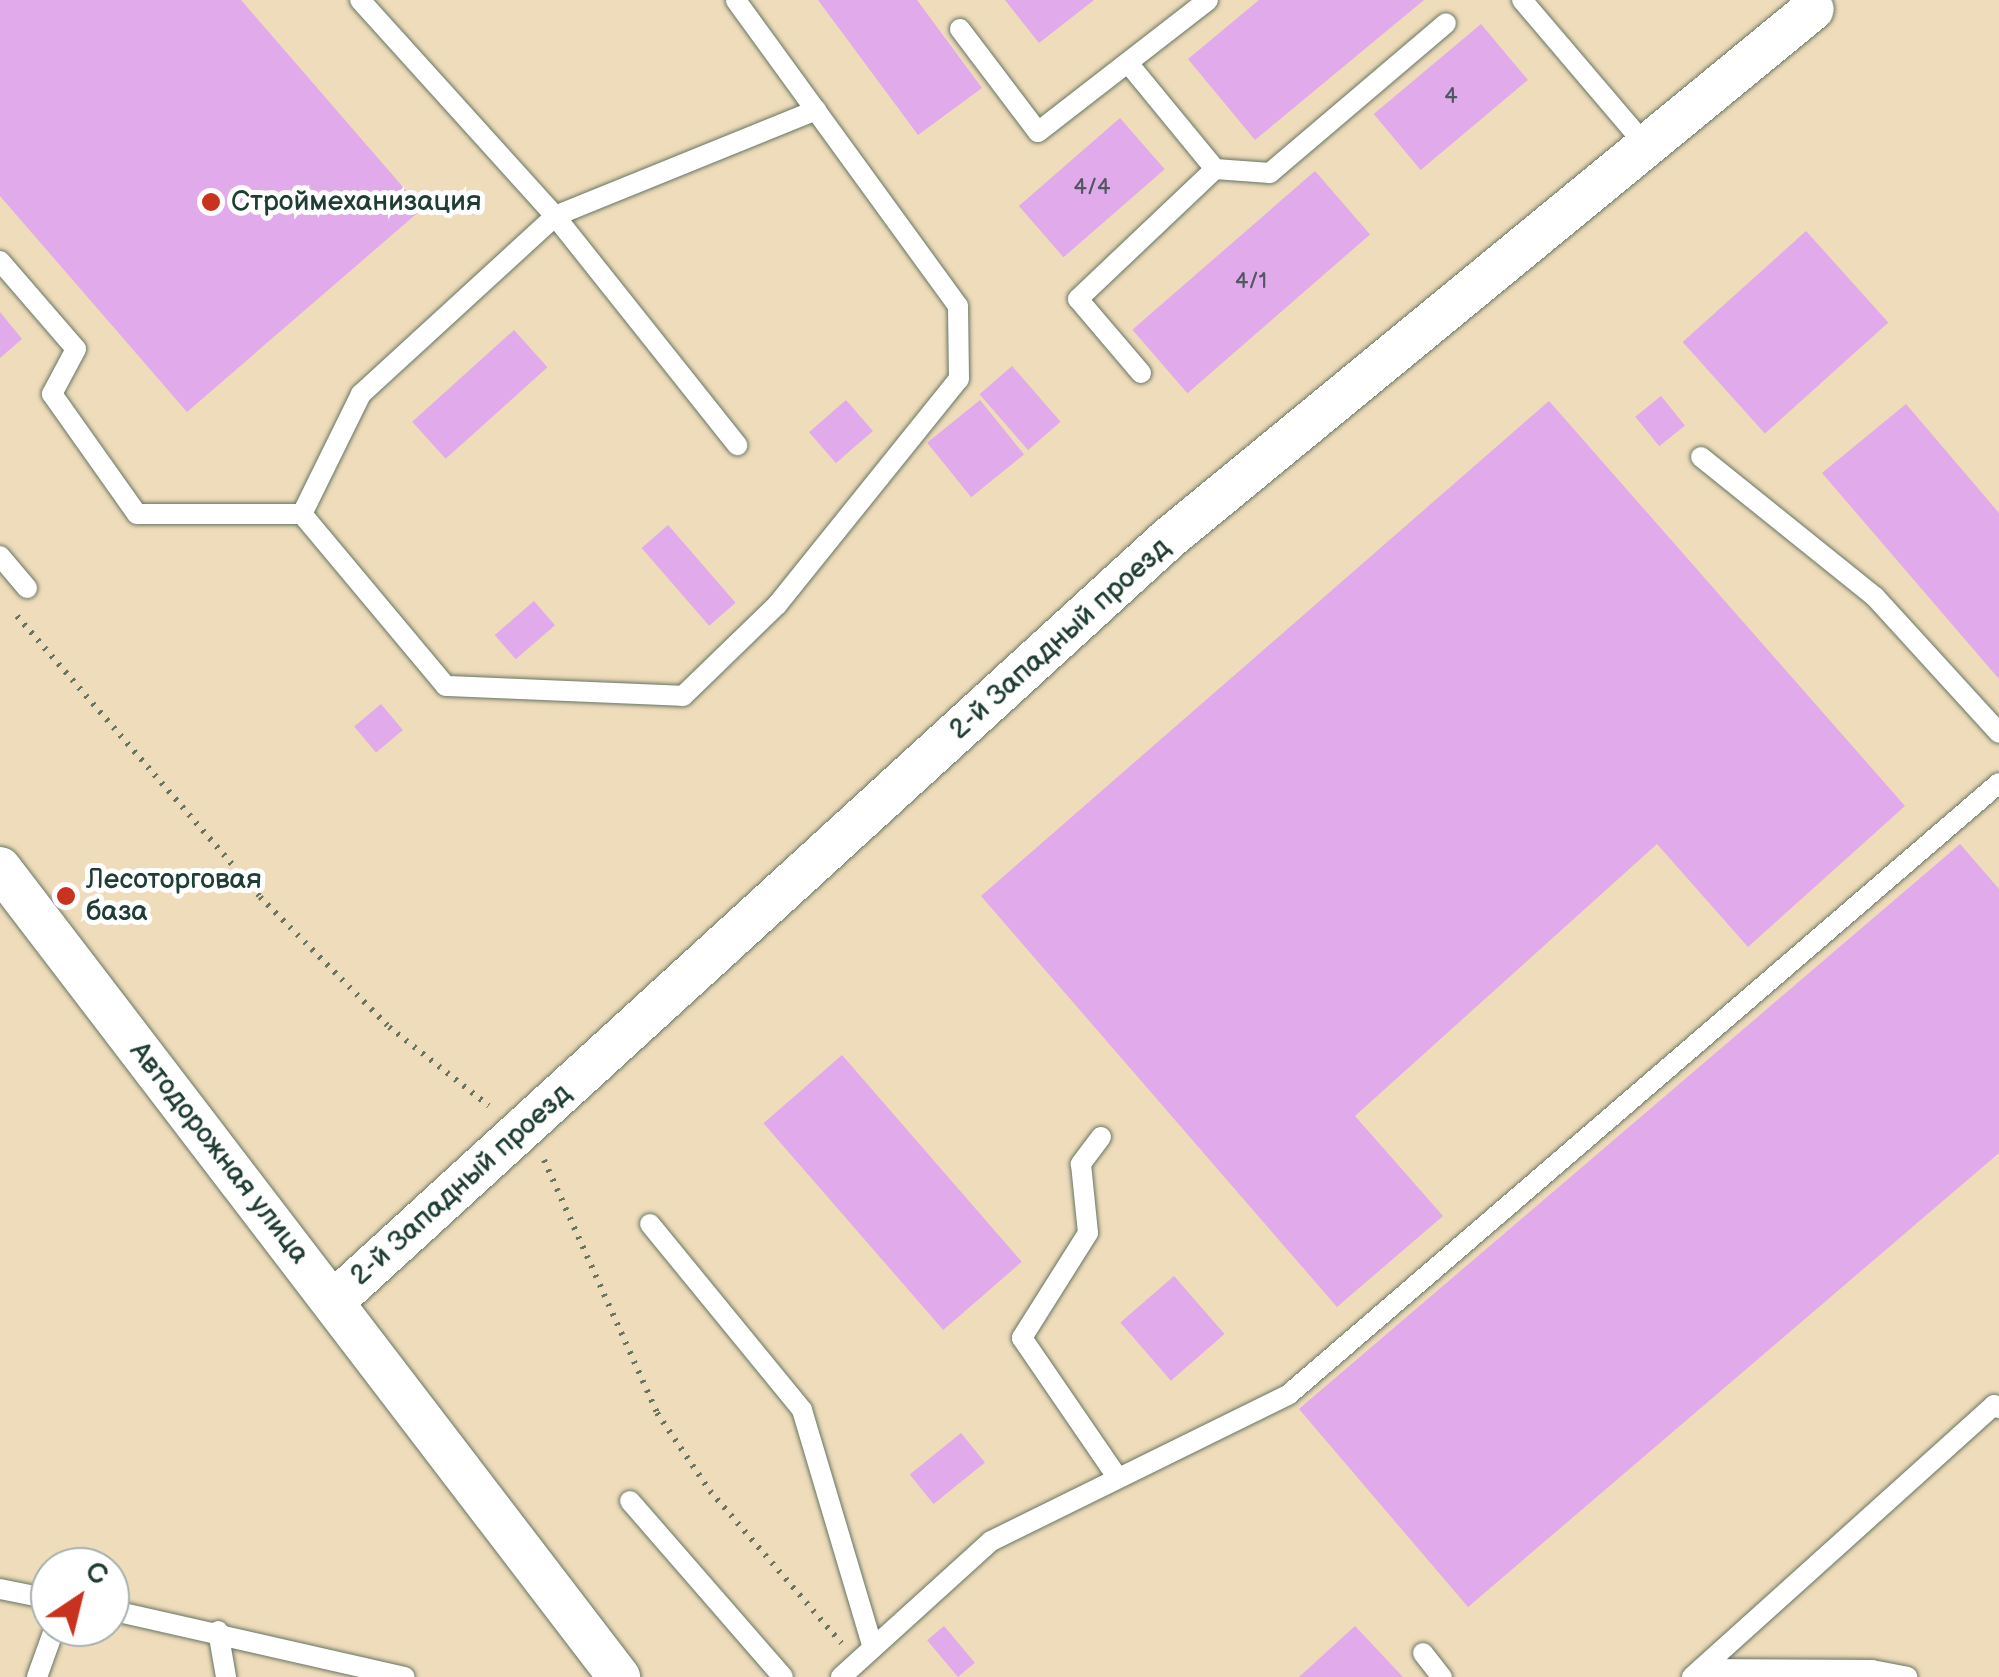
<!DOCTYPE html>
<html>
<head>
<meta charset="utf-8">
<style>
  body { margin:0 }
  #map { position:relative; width:1999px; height:1677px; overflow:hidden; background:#efdcbb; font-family:"Balsamiq Sans",sans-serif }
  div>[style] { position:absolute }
  .building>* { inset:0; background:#e1aaea; transform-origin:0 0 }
  .path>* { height:6px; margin-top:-3px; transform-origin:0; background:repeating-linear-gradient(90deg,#687563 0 2.5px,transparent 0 10.5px) }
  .roads { filter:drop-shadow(0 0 2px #687563) drop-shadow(0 0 2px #687563) }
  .service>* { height:20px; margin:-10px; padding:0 10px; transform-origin:10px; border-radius:10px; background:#fff }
  .minor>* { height:42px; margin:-21px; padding:0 21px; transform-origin:21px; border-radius:21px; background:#fff }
  .dots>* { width:28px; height:28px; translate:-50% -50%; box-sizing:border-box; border:5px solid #fff; border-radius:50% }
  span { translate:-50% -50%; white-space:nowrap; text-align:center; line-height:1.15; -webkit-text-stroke:10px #fff; paint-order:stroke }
  .number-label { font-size:22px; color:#505862 }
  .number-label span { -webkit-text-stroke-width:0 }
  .poi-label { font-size:28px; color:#1f3d34 }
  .left { translate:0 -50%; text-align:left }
  .street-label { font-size:28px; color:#1f3d34 }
  .north { position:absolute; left:30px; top:1547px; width:100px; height:100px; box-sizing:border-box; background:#fff; border:2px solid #a5b1ae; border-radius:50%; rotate:35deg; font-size:28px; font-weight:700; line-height:40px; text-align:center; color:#1f3d34 }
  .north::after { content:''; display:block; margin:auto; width:35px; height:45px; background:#c8321e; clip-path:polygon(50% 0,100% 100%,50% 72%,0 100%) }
</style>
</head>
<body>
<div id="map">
  <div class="building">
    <i style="clip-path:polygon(0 0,241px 0,422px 209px,187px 412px,0 196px)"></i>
    <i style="clip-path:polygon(818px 0,917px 0,982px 88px,918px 135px)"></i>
    <i style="clip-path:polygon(1005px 0,1094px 0,1039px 43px)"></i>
    <i style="clip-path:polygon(1259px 0,1424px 0,1255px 140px,1188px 59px)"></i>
    <i style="left:1481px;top:24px;width:73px;height:140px;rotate:50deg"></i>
    <i style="left:1120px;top:118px;width:68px;height:134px;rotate:49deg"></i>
    <i style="left:1315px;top:171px;width:84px;height:242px;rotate:49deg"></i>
    <i style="left:1806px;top:231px;width:123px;height:166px;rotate:48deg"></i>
    <i style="clip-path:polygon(0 312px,22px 339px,0 358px)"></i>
    <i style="left:514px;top:330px;width:50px;height:137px;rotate:48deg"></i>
    <i style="left:1012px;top:366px;width:74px;height:43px;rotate:49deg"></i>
    <i style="left:1661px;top:396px;width:38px;height:33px;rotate:51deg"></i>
    <i style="left:846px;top:400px;width:41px;height:49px;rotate:49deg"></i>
    <i style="left:980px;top:400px;width:70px;height:68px;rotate:51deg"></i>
    <i style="clip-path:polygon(1549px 401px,1905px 806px,1748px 947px,1657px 844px,1355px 1116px,1443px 1216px,1337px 1307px,981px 896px)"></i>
    <i style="clip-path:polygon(1906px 404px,1999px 513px,1999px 679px,1822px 473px)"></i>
    <i style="left:668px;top:525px;width:103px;height:35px;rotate:49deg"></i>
    <i style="left:534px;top:601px;width:32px;height:52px;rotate:49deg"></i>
    <i style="left:381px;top:704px;width:34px;height:35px;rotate:50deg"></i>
    <i style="clip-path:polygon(1960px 844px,1999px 889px,1999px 1153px,1468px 1607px,1299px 1409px)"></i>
    <i style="left:842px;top:1055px;width:274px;height:104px;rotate:49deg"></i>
    <i style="left:1174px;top:1276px;width:77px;height:71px;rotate:49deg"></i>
    <i style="left:961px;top:1433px;width:38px;height:66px;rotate:51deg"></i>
    <i style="left:944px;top:1626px;width:48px;height:22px;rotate:50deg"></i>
    <i style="clip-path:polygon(1355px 1626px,1403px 1677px,1299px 1677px)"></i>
  </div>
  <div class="path">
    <i style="left:17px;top:616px;width:371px;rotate:49.1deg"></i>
    <i style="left:260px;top:897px;width:183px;rotate:45.2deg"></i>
    <i style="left:389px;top:1027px;width:127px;rotate:38.3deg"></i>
    <i style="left:544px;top:1160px;width:277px;rotate:65.9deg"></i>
    <i style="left:657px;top:1413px;width:94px;rotate:55.8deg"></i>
    <i style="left:710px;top:1491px;width:201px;rotate:49.2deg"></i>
  </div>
  <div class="roads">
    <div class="service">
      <i style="left:360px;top:0;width:291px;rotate:47.9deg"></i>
      <i style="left:555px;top:216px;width:293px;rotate:51.5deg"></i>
      <i style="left:1522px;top:0;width:194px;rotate:49.6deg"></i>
      <i style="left:960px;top:29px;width:129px;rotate:52.9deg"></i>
      <i style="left:1038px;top:132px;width:215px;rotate:-37.8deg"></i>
      <i style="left:1128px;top:63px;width:137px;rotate:50.6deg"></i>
      <i style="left:0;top:261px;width:116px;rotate:49.2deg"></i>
      <i style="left:76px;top:349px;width:51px;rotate:118.1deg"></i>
      <i style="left:52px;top:394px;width:147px;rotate:54.7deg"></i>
      <i style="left:137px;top:514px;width:165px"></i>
      <i style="left:302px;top:514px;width:224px;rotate:50.1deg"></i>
      <i style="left:446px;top:686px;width:237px;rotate:2.4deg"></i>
      <i style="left:683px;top:696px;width:131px;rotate:-44.1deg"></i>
      <i style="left:777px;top:605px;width:290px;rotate:-51.2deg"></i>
      <i style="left:959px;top:379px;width:73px;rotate:-90.8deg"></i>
      <i style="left:958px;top:306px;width:378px;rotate:-126deg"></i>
      <i style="left:1141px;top:373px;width:97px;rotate:-130.4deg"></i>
      <i style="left:1078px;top:299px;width:189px;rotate:-43.5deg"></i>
      <i style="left:1215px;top:169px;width:55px;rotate:4.2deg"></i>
      <i style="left:1270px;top:173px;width:231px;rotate:-40.4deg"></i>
      <i style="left:1701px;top:457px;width:223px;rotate:38.8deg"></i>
      <i style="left:1875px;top:597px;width:184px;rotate:47.6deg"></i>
      <i style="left:302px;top:514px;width:134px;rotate:-63.8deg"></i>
      <i style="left:361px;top:394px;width:263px;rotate:-42.5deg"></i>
      <i style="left:555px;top:216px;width:282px;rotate:-22.1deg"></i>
      <i style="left:0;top:556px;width:42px;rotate:49.8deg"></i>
      <i style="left:1101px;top:1137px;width:34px;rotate:127deg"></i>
      <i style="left:1081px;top:1164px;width:69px;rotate:84.2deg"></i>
      <i style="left:1088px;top:1233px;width:124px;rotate:122.2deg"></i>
      <i style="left:1022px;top:1338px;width:170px;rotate:55.6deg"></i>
      <i style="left:650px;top:1224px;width:240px;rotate:50.7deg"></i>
      <i style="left:802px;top:1410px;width:248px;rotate:73.4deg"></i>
      <i style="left:630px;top:1501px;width:233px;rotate:49deg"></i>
      <i style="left:0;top:1589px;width:51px;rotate:11.3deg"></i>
      <i style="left:110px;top:1610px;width:302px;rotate:12.8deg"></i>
      <i style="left:218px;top:1631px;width:47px;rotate:80.1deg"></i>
      <i style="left:1423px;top:1653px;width:31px;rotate:52deg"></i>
      <i style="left:1701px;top:1669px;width:171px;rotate:0.3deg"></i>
      <i style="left:1872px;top:1670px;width:36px;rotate:11deg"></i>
      <i style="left:37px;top:1677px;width:53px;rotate:-70.2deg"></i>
      <i style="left:841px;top:1677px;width:202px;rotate:-42.2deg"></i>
      <i style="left:991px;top:1541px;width:331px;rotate:-26.2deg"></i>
      <i style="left:1288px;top:1395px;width:938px;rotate:-40.72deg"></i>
      <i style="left:1692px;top:1677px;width:406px;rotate:-42deg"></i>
      <i style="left:1994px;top:1405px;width:6px;rotate:31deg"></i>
    </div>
    <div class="minor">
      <i style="left:0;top:868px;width:1019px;rotate:52.58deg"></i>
      <i style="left:334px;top:1301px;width:1131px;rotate:-42.42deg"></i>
      <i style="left:1169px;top:538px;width:833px;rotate:-39.4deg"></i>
    </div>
  </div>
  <div class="dots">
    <i style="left:211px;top:202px;background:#c8321e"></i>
    <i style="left:66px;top:896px;background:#c8321e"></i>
  </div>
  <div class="number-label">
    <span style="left:1451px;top:97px">4</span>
    <span style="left:1092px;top:188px">4/4</span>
    <span style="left:1251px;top:282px">4/1</span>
  </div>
  <div class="poi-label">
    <span class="left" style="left:231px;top:202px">Строймеханизация</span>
    <span class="left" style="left:86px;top:896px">Лесоторговая<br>база</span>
  </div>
  <div class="street-label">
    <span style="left:1060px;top:639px;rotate:-42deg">2-й Западный проезд</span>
    <span style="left:219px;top:1153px;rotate:52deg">Автодорожная улица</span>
    <span style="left:461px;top:1185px;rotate:-42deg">2-й Западный проезд</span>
  </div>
  <div class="north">С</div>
</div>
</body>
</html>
